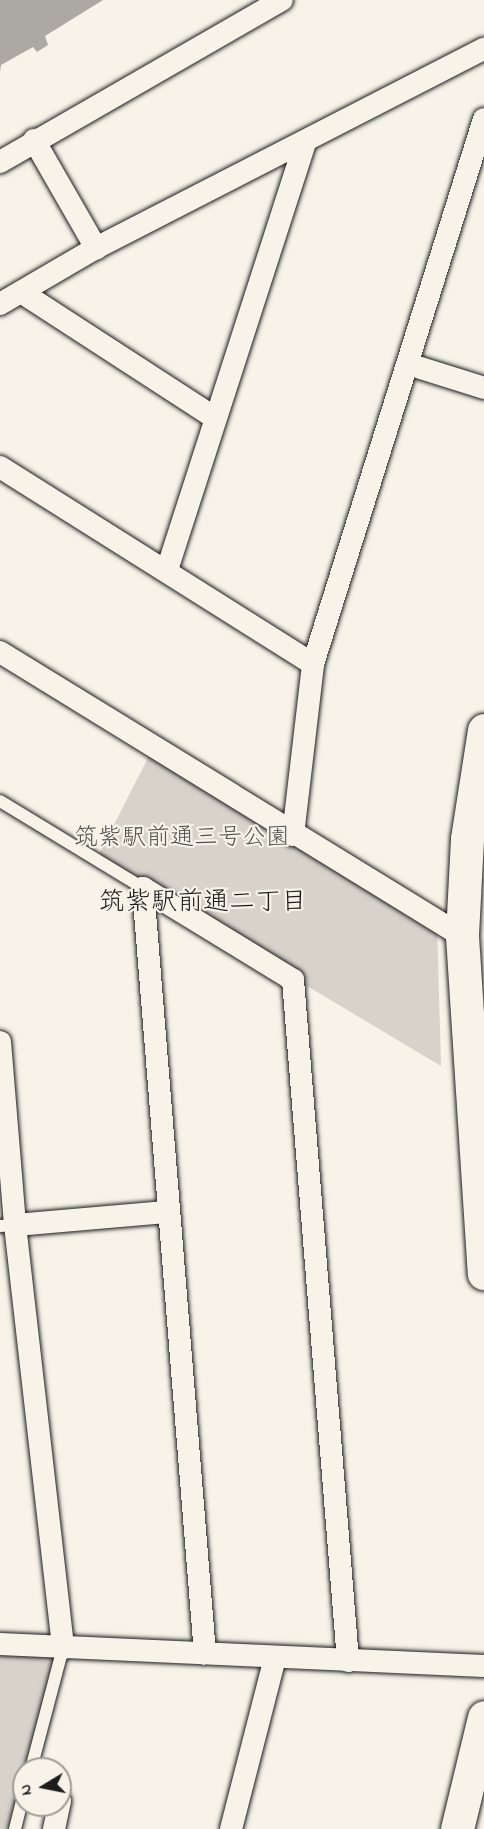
<!DOCTYPE html>
<html>
<head>
<meta charset="utf-8">
<style>
  body { margin:0 }
  #map { position:relative; width:484px; height:1829px; overflow:hidden; background:#f7f3e8; font-family:"Indie Flower","Klee One",sans-serif }
  div>[style] { position:absolute }
  .green>* { inset:0; background:#d7d3cb }
  .water>* { inset:0; background:#aca9a2 }
  .roads { filter:drop-shadow(0 0 2px #1c1c1c) drop-shadow(0 0 2px #1c1c1c) }
  .lane>* { height:12px; margin:-6px; padding:0 6px; transform-origin:6px; border-radius:6px; background:#f7f3e8 }
  .street>* { height:22px; margin:-11px; padding:0 11px; transform-origin:11px; border-radius:11px; background:#f7f3e8 }
  .secondary>* { height:33px; margin:-16.5px; padding:0 16.5px; transform-origin:16.5px; border-radius:16.5px; background:#f7f3e8 }
  span { translate:-50% -50%; white-space:nowrap; text-align:center; line-height:1.15; -webkit-text-stroke:4.5px #f7f3e8; paint-order:stroke }
  .park-label { font-size:24px; color:#545351 }
  .neighbourhood-label { font-size:26px; color:#1c1c1c }
  .north { position:absolute; left:12px; top:1757px; width:60px; height:60px; box-sizing:border-box; background:#f7f3e8; border:2px solid #9f9d96; border-radius:50%; rotate:260deg; font-size:16px; font-weight:700; line-height:24px; text-align:center; color:#1c1c1c }
  .north::after { content:''; display:block; margin:auto; width:21px; height:27px; background:#1c1c1c; clip-path:polygon(50% 0,100% 100%,50% 72%,0 100%) }
</style>
</head>
<body>
<div id="map">
  <div class="green">
    <i style="clip-path:polygon(153px 748px,437px 922px,441px 1066px,96px 860px)"></i>
    <i style="clip-path:polygon(0 1645px,63px 1648px,31px 1769px,24px 1769px,24px 1794px,15px 1829px,0 1829px)"></i>
  </div>
  <div class="water">
    <i style="clip-path:polygon(0 0,103px 0,45px 36px,48px 45px,37px 52px,33px 47px,1px 65px,0 72px)"></i>
  </div>
  <div class="roads">
    <div class="lane">
      <i style="left:0;top:801px;width:167px;rotate:31.3deg"></i>
      <i style="left:0;top:1226px;width:15px;rotate:-4deg"></i>
      <i style="left:31px;top:1769px;width:125px;rotate:-75.2deg"></i>
      <i style="left:15px;top:1829px;width:36px;rotate:-76deg"></i>
    </div>
    <div class="street">
      <i style="left:34px;top:140px;width:125px;rotate:60.1deg"></i>
      <i style="left:0;top:162px;width:325px;rotate:-29.9deg"></i>
      <i style="left:21px;top:292px;width:231px;rotate:33deg"></i>
      <i style="left:0;top:304px;width:111px;rotate:-30.3deg"></i>
      <i style="left:96px;top:248px;width:436px;rotate:-27.2deg"></i>
      <i style="left:408px;top:364px;width:80px;rotate:17.5deg"></i>
      <i style="left:0;top:467px;width:370px;rotate:32.2deg"></i>
      <i style="left:167px;top:570px;width:449px;rotate:-72.1deg"></i>
      <i style="left:0;top:652px;width:542px;rotate:31.58deg"></i>
      <i style="left:293px;top:835px;width:172px;rotate:-83.3deg"></i>
      <i style="left:313px;top:664px;width:571px;rotate:-72.58deg"></i>
      <i style="left:143px;top:888px;width:176px;rotate:31.5deg"></i>
      <i style="left:293px;top:980px;width:683px;rotate:85.38deg"></i>
      <i style="left:143px;top:888px;width:768px;rotate:85.37deg"></i>
      <i style="left:0;top:1042px;width:184px;rotate:85.3deg"></i>
      <i style="left:15px;top:1225px;width:426px;rotate:83.5deg"></i>
      <i style="left:15px;top:1225px;width:152px;rotate:-4.9deg"></i>
      <i style="left:0;top:1644px;width:484px;rotate:2.6deg"></i>
      <i style="left:54px;top:1829px;width:29px;rotate:-78deg"></i>
      <i style="left:231px;top:1829px;width:177px;rotate:-75.6deg"></i>
    </div>
    <div class="secondary">
      <i style="left:484px;top:730px;width:110px;rotate:98.9deg"></i>
      <i style="left:467px;top:839px;width:97px;rotate:93deg"></i>
      <i style="left:462px;top:936px;width:338px;rotate:86.3deg"></i>
      <i style="left:457px;top:1829px;width:115px;rotate:-76.4deg"></i>
    </div>
  </div>
  <div class="park-label">
    <span style="left:182px;top:839px">筑紫駅前通三号公園</span>
  </div>
  <div class="neighbourhood-label">
    <span style="left:203px;top:904px">筑紫駅前通二丁目</span>
  </div>
  <div class="north">N</div>
</div>
</body>
</html>
